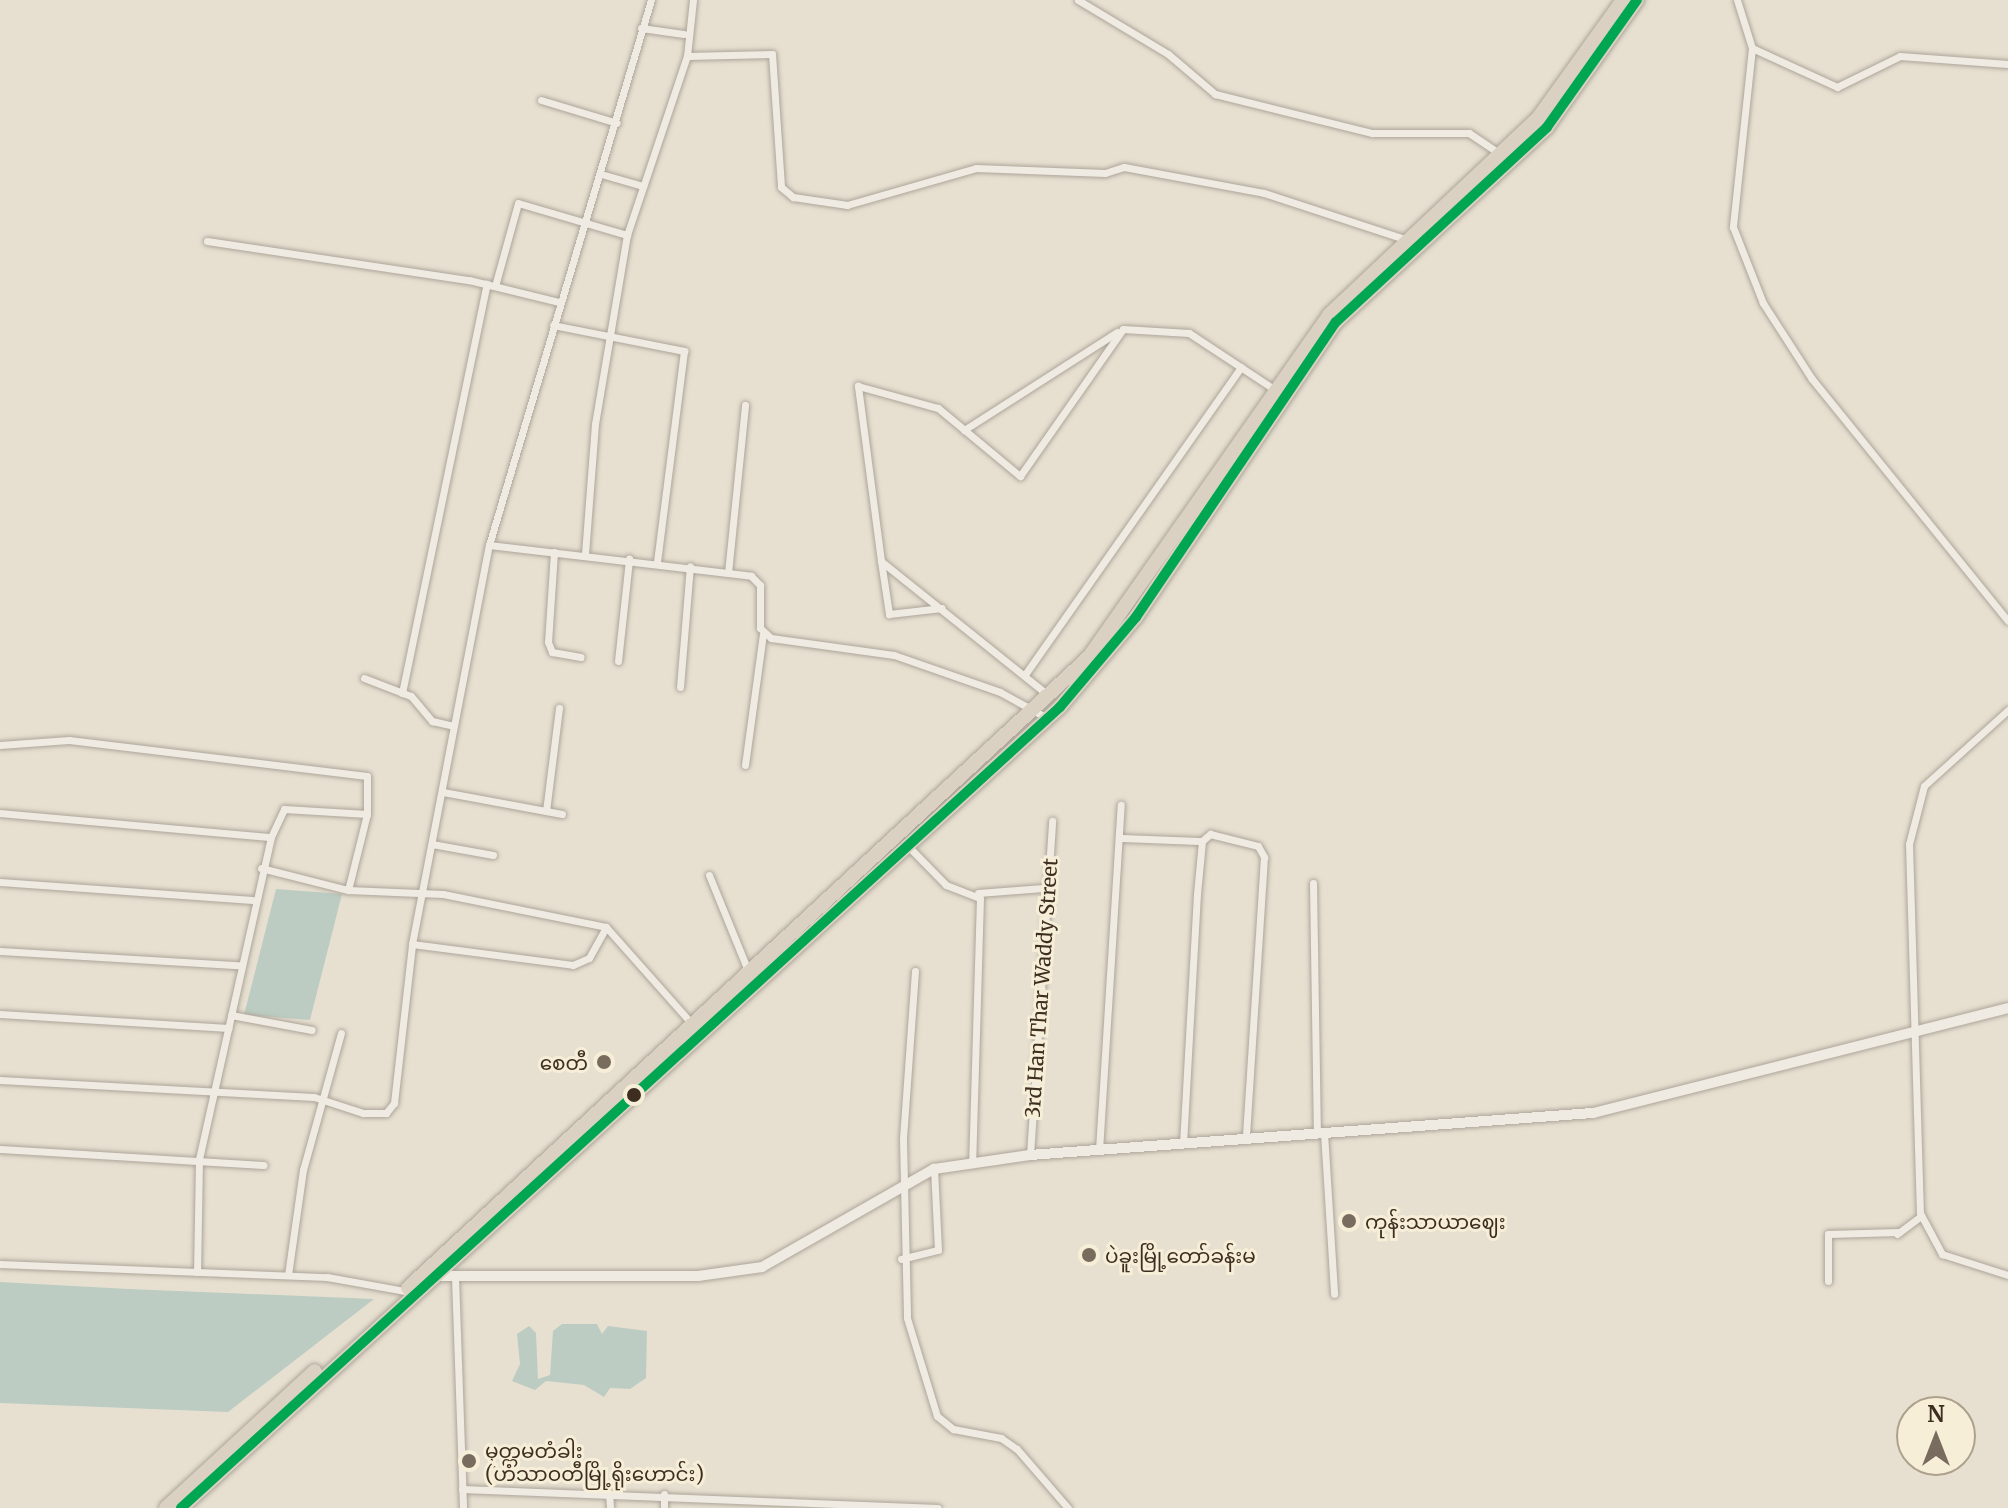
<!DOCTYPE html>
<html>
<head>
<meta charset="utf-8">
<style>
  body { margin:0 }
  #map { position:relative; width:2008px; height:1508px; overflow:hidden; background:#e7e0d1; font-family:Merriweather,"Noto Sans Myanmar",serif }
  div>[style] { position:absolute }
  .water>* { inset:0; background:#bcccc2 }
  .roads { filter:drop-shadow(0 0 2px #ada599) drop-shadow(0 0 2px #ada599) }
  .street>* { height:7px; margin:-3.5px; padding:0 3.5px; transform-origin:3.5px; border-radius:3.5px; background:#efebe3 }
  .secondary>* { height:10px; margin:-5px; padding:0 5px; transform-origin:5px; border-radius:5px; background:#efebe3 }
  .highway>* { height:14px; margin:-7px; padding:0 7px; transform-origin:7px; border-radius:7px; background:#dad1c2 }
  .bus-1>* { height:10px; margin:-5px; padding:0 5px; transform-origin:5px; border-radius:5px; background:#00a651 }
  .dots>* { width:22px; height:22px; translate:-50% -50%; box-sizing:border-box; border:4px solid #f7eed8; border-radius:50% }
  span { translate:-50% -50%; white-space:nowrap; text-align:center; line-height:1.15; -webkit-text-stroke:6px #f7eed8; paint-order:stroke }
  .street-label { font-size:20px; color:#3d2e20 }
  .poi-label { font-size:20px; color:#3d2e20 }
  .right { translate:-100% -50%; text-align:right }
  .left { translate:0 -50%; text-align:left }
  .north { position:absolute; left:1896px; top:1396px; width:80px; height:80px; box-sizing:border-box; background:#f7eed8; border:2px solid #ada18e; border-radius:50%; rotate:0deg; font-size:22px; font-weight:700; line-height:32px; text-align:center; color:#3d2e20 }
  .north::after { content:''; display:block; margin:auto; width:28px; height:36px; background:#786c5e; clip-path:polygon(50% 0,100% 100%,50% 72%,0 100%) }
</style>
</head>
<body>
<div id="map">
  <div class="water">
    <i style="clip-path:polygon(276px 889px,342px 894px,310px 1020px,244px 1015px)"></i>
    <i style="clip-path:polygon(0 1282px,129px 1289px,374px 1299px,228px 1412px,0 1403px)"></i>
    <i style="clip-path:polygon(562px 1324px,597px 1324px,602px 1334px,608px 1326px,647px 1331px,646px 1378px,630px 1389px,610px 1388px,604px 1397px,584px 1385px,546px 1381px,535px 1390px,512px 1381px,520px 1364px,517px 1334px,529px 1326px,536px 1333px,538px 1379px,550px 1375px,553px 1331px)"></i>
  </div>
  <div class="roads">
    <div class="street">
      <i style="left:1078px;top:0;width:105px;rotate:31deg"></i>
      <i style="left:1168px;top:54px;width:62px;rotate:40.4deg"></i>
      <i style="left:1215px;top:94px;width:162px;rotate:14deg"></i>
      <i style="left:1372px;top:133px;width:97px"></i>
      <i style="left:1469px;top:133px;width:40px;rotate:34deg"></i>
      <i style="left:1737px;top:0;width:50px;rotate:72.6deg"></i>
      <i style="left:1752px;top:48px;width:180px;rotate:96.1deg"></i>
      <i style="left:1733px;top:227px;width:82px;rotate:68.5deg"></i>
      <i style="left:1763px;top:303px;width:90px;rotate:57.2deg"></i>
      <i style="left:1812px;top:379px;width:311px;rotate:51deg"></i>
      <i style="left:641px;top:28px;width:43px;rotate:7.9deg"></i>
      <i style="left:1752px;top:48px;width:94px;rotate:24.6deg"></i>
      <i style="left:1837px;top:87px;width:70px;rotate:-26.2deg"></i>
      <i style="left:1900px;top:56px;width:108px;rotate:4.2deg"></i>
      <i style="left:687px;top:56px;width:85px;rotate:-1.3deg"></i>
      <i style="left:772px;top:54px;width:133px;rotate:86.1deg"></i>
      <i style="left:781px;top:187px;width:16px;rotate:40deg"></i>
      <i style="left:793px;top:197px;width:55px;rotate:8.4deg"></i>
      <i style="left:847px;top:205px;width:134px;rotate:-16deg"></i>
      <i style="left:976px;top:168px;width:129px;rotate:2.2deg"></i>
      <i style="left:1105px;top:173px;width:20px;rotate:-18deg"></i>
      <i style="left:1124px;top:167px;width:142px;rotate:10.5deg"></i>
      <i style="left:1264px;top:193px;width:148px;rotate:18.1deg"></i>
      <i style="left:541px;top:100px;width:79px;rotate:16.8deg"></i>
      <i style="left:601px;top:174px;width:44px;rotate:15.9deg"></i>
      <i style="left:207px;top:241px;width:265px;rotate:8.5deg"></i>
      <i style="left:469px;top:280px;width:93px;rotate:13.7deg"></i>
      <i style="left:495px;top:286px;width:86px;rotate:-74.5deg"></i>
      <i style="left:518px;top:203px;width:114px;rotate:16.4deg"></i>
      <i style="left:553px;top:325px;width:134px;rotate:11.2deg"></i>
      <i style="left:684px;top:351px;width:212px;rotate:97.3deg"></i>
      <i style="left:964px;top:430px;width:182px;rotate:-32.6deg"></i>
      <i style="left:489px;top:545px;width:264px;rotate:6.7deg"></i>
      <i style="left:751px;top:576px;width:13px;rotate:45deg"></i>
      <i style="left:760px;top:585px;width:43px;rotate:90deg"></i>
      <i style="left:760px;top:628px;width:15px;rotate:42deg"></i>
      <i style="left:771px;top:638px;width:124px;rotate:7.9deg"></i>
      <i style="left:894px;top:655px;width:112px;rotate:19.2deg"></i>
      <i style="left:1000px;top:692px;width:54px;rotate:29deg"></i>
      <i style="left:554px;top:552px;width:90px;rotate:93.8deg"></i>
      <i style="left:548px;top:642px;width:11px;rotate:68deg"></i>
      <i style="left:552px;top:652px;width:29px;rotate:10deg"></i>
      <i style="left:585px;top:554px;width:130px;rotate:-85.6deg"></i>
      <i style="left:595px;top:424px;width:192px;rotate:-80.4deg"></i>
      <i style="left:627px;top:235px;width:189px;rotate:-71.5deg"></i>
      <i style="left:687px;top:56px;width:56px;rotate:-83.9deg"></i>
      <i style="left:881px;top:561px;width:54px;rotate:81.4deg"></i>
      <i style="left:889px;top:614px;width:53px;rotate:-6.5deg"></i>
      <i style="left:728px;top:573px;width:169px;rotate:-84.2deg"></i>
      <i style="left:618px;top:661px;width:103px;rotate:-83.8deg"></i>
      <i style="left:1026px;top:673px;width:374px;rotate:-54.9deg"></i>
      <i style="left:364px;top:678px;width:50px;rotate:21deg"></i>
      <i style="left:411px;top:696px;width:33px;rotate:50deg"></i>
      <i style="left:432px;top:721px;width:22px;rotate:13deg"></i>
      <i style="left:680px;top:687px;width:121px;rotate:-85.3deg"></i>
      <i style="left:402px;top:693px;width:418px;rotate:-78.3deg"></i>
      <i style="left:1048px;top:695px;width:214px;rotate:-141.3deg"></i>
      <i style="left:881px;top:561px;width:177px;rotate:-97.5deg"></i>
      <i style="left:858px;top:386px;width:83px;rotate:15.4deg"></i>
      <i style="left:938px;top:408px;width:107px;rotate:39.7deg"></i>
      <i style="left:1020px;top:476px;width:179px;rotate:-55deg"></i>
      <i style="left:1123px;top:329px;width:66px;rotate:3.5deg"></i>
      <i style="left:1189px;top:333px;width:105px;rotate:33.4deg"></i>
      <i style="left:2008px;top:710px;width:113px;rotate:137.9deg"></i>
      <i style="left:1924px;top:786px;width:60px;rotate:104.5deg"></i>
      <i style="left:1909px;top:844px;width:369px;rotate:88.3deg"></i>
      <i style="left:1920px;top:1213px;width:47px;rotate:61.8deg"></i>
      <i style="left:1942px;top:1254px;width:69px;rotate:17.7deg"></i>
      <i style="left:0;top:745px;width:69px;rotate:-4.1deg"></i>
      <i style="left:69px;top:740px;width:300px;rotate:6.9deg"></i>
      <i style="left:367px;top:776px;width:38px;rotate:90deg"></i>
      <i style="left:745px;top:765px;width:132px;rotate:-82.2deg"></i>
      <i style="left:443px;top:792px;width:121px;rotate:10.5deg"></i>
      <i style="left:546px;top:811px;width:104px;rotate:-82.8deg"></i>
      <i style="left:0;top:813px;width:272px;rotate:5.1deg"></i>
      <i style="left:271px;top:837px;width:331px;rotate:102.6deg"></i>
      <i style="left:199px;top:1160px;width:112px;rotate:91deg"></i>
      <i style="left:271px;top:837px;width:31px;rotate:-65deg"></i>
      <i style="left:284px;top:809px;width:83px;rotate:3.4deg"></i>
      <i style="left:367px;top:814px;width:78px;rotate:104deg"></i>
      <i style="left:1119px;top:838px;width:83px;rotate:2.1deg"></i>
      <i style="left:432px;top:844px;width:62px;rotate:10.2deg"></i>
      <i style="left:906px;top:844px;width:57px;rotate:45.7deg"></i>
      <i style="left:946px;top:885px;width:36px;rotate:21deg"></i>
      <i style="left:980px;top:898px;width:264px;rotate:91.7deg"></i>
      <i style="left:261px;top:868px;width:90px;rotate:14.2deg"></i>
      <i style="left:348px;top:890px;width:95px;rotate:2.4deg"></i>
      <i style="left:443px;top:894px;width:166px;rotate:11.4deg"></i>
      <i style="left:606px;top:927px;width:130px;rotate:48.4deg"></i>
      <i style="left:709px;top:875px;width:106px;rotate:67.8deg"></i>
      <i style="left:0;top:882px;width:253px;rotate:4.1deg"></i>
      <i style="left:1313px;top:883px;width:250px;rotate:89.1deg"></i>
      <i style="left:978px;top:893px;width:65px;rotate:-4.4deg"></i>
      <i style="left:412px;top:944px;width:162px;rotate:7.4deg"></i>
      <i style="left:573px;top:965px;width:17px;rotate:-24deg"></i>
      <i style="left:589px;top:958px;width:35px;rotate:-61deg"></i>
      <i style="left:0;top:951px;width:239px;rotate:3.4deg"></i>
      <i style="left:915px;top:971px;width:168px;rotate:94.1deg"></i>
      <i style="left:903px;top:1139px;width:179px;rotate:88.7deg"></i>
      <i style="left:907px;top:1318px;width:102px;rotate:73deg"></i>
      <i style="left:937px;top:1416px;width:21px;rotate:39deg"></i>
      <i style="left:953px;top:1429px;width:49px;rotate:10.6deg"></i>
      <i style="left:1001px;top:1438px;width:19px;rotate:35deg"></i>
      <i style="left:1017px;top:1449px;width:78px;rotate:49.2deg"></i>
      <i style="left:0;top:1014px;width:229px;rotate:3.5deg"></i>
      <i style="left:231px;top:1015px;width:82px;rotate:10.5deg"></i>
      <i style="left:0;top:1080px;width:314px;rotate:3.1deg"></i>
      <i style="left:314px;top:1097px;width:52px;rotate:18.1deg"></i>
      <i style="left:363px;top:1113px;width:23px"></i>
      <i style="left:386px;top:1113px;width:13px;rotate:-51deg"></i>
      <i style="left:394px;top:1103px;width:160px;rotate:-83.5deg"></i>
      <i style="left:412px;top:944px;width:406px;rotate:-79.1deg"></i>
      <i style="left:489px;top:545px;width:569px;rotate:-73.45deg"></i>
      <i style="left:1324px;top:1133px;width:161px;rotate:86.4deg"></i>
      <i style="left:1183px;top:1144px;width:250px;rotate:-86.8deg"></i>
      <i style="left:1197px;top:894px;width:53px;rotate:-84.6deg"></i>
      <i style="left:1202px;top:841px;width:11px;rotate:-41deg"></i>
      <i style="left:1210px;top:834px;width:49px;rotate:14deg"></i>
      <i style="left:1258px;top:846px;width:13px;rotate:61deg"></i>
      <i style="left:1264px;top:857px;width:283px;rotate:93.7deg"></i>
      <i style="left:0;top:1149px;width:264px;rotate:3.5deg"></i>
      <i style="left:1099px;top:1150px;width:346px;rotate:-86.4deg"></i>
      <i style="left:1030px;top:1155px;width:335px;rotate:-86.2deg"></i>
      <i style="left:1897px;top:1234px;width:30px;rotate:-37deg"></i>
      <i style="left:901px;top:1259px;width:38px;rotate:-14deg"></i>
      <i style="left:938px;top:1250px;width:81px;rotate:-92.8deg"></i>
      <i style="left:0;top:1264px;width:327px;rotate:2.3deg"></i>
      <i style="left:327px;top:1277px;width:84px;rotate:10.2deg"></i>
      <i style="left:288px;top:1275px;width:106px;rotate:-81.9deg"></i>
      <i style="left:303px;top:1170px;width:142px;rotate:-74.5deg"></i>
      <i style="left:455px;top:1277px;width:231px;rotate:88deg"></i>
      <i style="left:1828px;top:1281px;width:47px;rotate:-90deg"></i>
      <i style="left:1828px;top:1234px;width:71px;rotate:-1.6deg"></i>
      <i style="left:462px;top:1489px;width:476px;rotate:2.3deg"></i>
      <i style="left:609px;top:1493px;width:15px;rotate:86deg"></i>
      <i style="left:664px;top:1508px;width:14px;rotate:-90deg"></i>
    </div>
    <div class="secondary">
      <i style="left:432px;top:1276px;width:266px"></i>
      <i style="left:698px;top:1276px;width:65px;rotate:-8deg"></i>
      <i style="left:762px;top:1267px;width:198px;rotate:-29.7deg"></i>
      <i style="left:934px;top:1169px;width:97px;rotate:-8.3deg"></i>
      <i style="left:1030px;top:1155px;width:565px;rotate:-4.27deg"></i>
      <i style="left:1593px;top:1113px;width:428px;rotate:-14.2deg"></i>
    </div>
    <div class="highway">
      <i style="left:408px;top:1288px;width:928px;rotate:-42.82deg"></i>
      <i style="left:1089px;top:657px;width:418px;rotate:-54.9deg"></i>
      <i style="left:1329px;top:315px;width:289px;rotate:-43.3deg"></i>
      <i style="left:1539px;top:117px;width:144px;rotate:-54.3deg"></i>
      <i style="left:166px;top:1508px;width:202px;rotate:-42.6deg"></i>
      <i style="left:181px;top:1508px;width:1189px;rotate:-42.34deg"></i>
      <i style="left:1060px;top:707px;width:118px;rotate:-49.8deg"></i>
      <i style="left:1136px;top:617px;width:356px;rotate:-55.9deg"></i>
      <i style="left:1336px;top:322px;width:287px;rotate:-42.7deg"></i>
      <i style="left:1547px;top:127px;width:156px;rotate:-54.7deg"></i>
    </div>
  </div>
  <div class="bus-1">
    <i style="left:181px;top:1508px;width:1189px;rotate:-42.34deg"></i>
    <i style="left:1060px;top:707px;width:118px;rotate:-49.8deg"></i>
    <i style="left:1136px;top:617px;width:356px;rotate:-55.9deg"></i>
    <i style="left:1336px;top:322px;width:287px;rotate:-42.7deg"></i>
    <i style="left:1547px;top:127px;width:156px;rotate:-54.7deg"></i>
  </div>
  <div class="dots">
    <i style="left:604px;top:1062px;background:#786c5e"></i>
    <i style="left:634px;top:1095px;background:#3d2e20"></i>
    <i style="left:1349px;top:1221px;background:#786c5e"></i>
    <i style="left:1089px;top:1255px;background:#786c5e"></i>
    <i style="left:469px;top:1461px;background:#786c5e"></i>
  </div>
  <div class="street-label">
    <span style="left:1041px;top:988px;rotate:-86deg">3rd Han Thar Waddy Street</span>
  </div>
  <div class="poi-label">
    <span class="right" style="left:588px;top:1062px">စေတီ</span>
    <span class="left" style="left:1365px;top:1221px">ကုန်းသာယာဈေး</span>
    <span class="left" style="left:1105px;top:1255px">ပဲခူးမြို့တော်ခန်းမ</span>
    <span class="left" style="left:485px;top:1462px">မုတ္တမတံခါး<br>(ဟံသာဝတီမြို့ရိုးဟောင်း)</span>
  </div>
  <div class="north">N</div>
</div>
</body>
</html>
